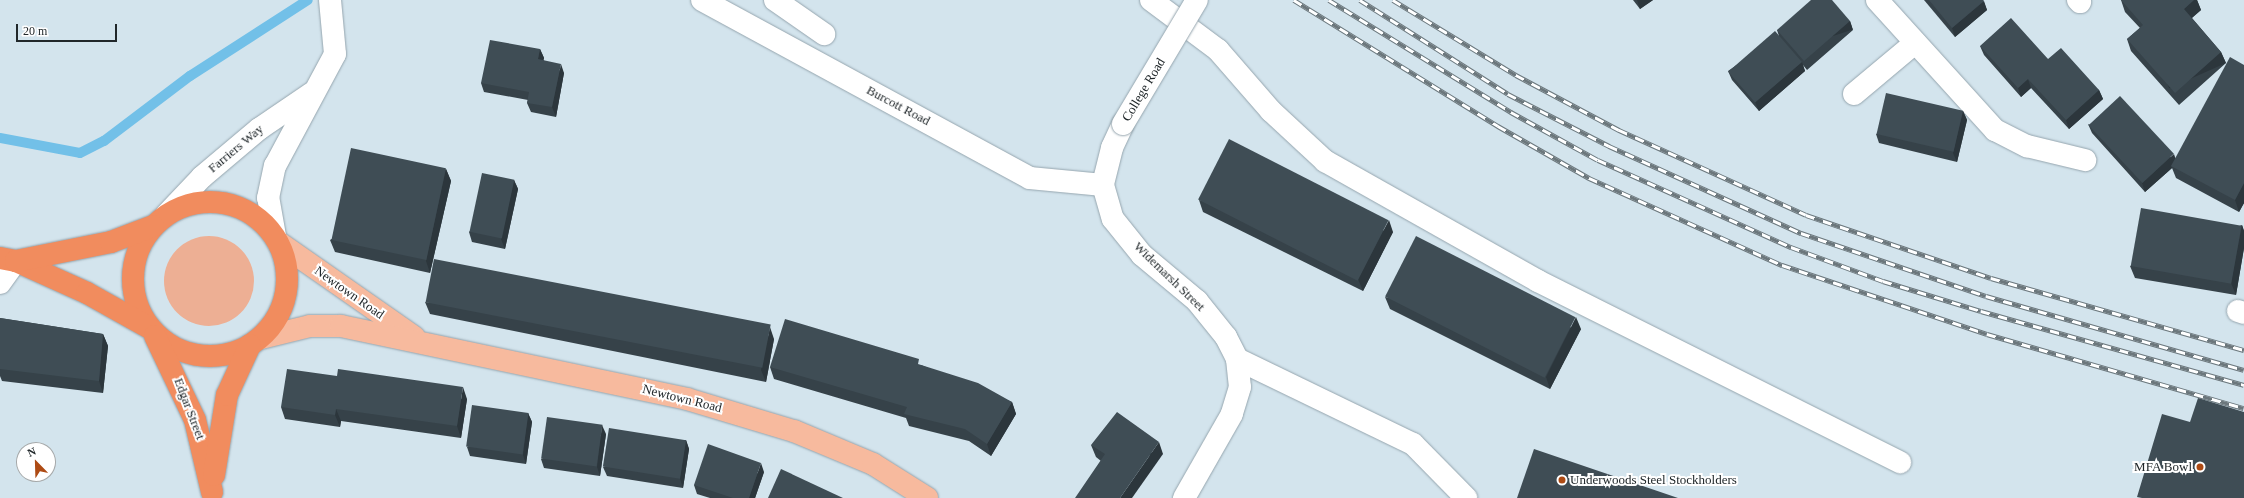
<!DOCTYPE html>
<html>
<head>
<meta charset="utf-8">
<style>
  body { margin:0 }
  #map { position:relative; width:2244px; height:498px; overflow:hidden; background:#d3e4ed; font-family:"Times New Roman",serif }
  div>[style] { position:absolute }
  .green>* { inset:0; background:#edaf94 }
  .round { border-radius:50% }
  .stream>* { height:10px; margin:-5px; padding:0 5px; transform-origin:5px; border-radius:5px; background:#72c0e8 }
  .roads { filter:drop-shadow(0 0 1px #95a5ae) drop-shadow(0 0 1px #95a5ae) }
  .minor>* { height:22px; margin:-11px; padding:0 11px; transform-origin:11px; border-radius:11px; background:#fff }
  .major>* { height:22px; margin:-11px; padding:0 11px; transform-origin:11px; border-radius:11px; background:#f7ba9e }
  .highway>* { height:22px; margin:-11px; padding:0 11px; transform-origin:11px; border-radius:11px; background:#f18c5e }
  .highway>.ring { margin:-11px; padding:0; box-sizing:content-box; background:none; border:22px solid #f18c5e; border-radius:50% }
  .rail>* { height:4.5px; margin-top:-2.25px; transform-origin:0; background:repeating-linear-gradient(90deg,#fff 0 9px,#6c777c 0 18px); box-sizing:border-box; border-block:1px solid #6c777c }
  .bridges { filter:drop-shadow(0 0 1px #95a5ae) drop-shadow(0 0 1px #95a5ae) }
  .minor-bridge>* { height:22px; margin:-11px; padding:0 11px; transform-origin:11px; border-radius:11px; background:#fff }
  .wall>* { inset:0; background:#364249 }
  .shaded-wall>* { inset:0; background:#2c363c; transform-origin:0 0 }
  .building>* { inset:0; background:#3f4d55; transform-origin:0 0 }
  .dots>* { width:11px; height:11px; translate:-50% -50%; box-sizing:border-box; border:2px solid #fff; border-radius:50% }
  span { translate:-50% -50%; white-space:nowrap; text-align:center; line-height:1.15; -webkit-text-stroke:4px #fff; paint-order:stroke }
  .street-label { font-size:13px; color:#20272a }
  .poi-label { font-size:13px; color:#20272a }
  .right { translate:-100% -50%; text-align:right }
  .left { translate:0 -50%; text-align:left }
  .north { position:absolute; left:16px; top:442px; width:40px; height:40px; box-sizing:border-box; background:#fff; border:1px solid #a6a9aa; border-radius:50%; rotate:337deg; font-size:11px; font-weight:700; line-height:16px; text-align:center; color:#20272a }
  .north::after { content:''; display:block; margin:auto; width:14px; height:18px; background:#ae4b14; clip-path:polygon(50% 0,100% 100%,50% 72%,0 100%) }
  .scale { position:absolute; left:16px; top:24px; width:101px; height:18px; box-sizing:border-box; border:2px solid #20272a; border-top:0; padding-left:5px; font-size:12px; line-height:14px; white-space:nowrap; color:#20272a; -webkit-text-stroke:3px #fff; paint-order:stroke }
</style>
</head>
<body>
<div id="map">
  <div class="green">
    <i class="round" style="left:164px;top:236px;width:90px;height:90px"></i>
  </div>
  <div class="stream">
    <i style="left:0;top:138px;width:81px;rotate:10.6deg"></i>
    <i style="left:80px;top:153px;width:27px;rotate:-27deg"></i>
    <i style="left:104px;top:141px;width:108px;rotate:-37.1deg"></i>
    <i style="left:190px;top:76px;width:140px;rotate:-32.8deg"></i>
  </div>
  <div class="roads">
    <div class="minor">
      <i style="left:702px;top:0;width:373px;rotate:28.5deg"></i>
      <i style="left:1030px;top:178px;width:73px;rotate:5.5deg"></i>
      <i style="left:775px;top:0;width:60px;rotate:34.8deg"></i>
      <i style="left:1151px;top:0;width:84px;rotate:36.7deg"></i>
      <i style="left:1218px;top:50px;width:81px;rotate:49deg"></i>
      <i style="left:1271px;top:111px;width:74px;rotate:42.8deg"></i>
      <i style="left:1325px;top:161px;width:244px;rotate:29.4deg"></i>
      <i style="left:1538px;top:281px;width:405px;rotate:26.6deg"></i>
      <i style="left:1877px;top:0;width:176px;rotate:47.8deg"></i>
      <i style="left:1995px;top:130px;width:36px;rotate:27deg"></i>
      <i style="left:2027px;top:146px;width:60px;rotate:13.6deg"></i>
      <i style="left:2078px;top:0;width:3px;rotate:45deg"></i>
      <i style="left:1854px;top:94px;width:80px;rotate:-39.9deg"></i>
      <i style="left:1123px;top:124px;width:26px;rotate:115deg"></i>
      <i style="left:1112px;top:148px;width:38px;rotate:104deg"></i>
      <i style="left:1103px;top:185px;width:35px;rotate:74deg"></i>
      <i style="left:1113px;top:219px;width:46px;rotate:51.1deg"></i>
      <i style="left:1142px;top:255px;width:72px;rotate:39.9deg"></i>
      <i style="left:1197px;top:301px;width:46px;rotate:51.1deg"></i>
      <i style="left:1226px;top:337px;width:25px;rotate:63deg"></i>
      <i style="left:1237px;top:359px;width:28px;rotate:84deg"></i>
      <i style="left:1240px;top:387px;width:28px;rotate:107deg"></i>
      <i style="left:1232px;top:414px;width:97px;rotate:119.7deg"></i>
      <i style="left:166px;top:215px;width:52px;rotate:-46.5deg"></i>
      <i style="left:202px;top:177px;width:75px;rotate:-40.1deg"></i>
      <i style="left:259px;top:129px;width:64px;rotate:-34.2deg"></i>
      <i style="left:275px;top:236px;width:39px;rotate:-100deg"></i>
      <i style="left:268px;top:198px;width:33px;rotate:-78deg"></i>
      <i style="left:275px;top:166px;width:127px;rotate:-61.8deg"></i>
      <i style="left:335px;top:54px;width:54px;rotate:-95.3deg"></i>
      <i style="left:0;top:283px;width:27px;rotate:-54deg"></i>
      <i style="left:2238px;top:311px;width:6px;rotate:18deg"></i>
      <i style="left:1237px;top:359px;width:195px;rotate:25.8deg"></i>
      <i style="left:1413px;top:444px;width:76px;rotate:45.5deg"></i>
    </div>
    <div class="major">
      <i style="left:278px;top:242px;width:166px;rotate:34.9deg"></i>
      <i style="left:261px;top:338px;width:50px;rotate:-13.8deg"></i>
      <i style="left:310px;top:326px;width:31px"></i>
      <i style="left:341px;top:326px;width:354px;rotate:11.9deg"></i>
      <i style="left:687px;top:399px;width:112px;rotate:16.7deg"></i>
      <i style="left:794px;top:431px;width:86px;rotate:22.7deg"></i>
      <i style="left:873px;top:464px;width:64px;rotate:32.2deg"></i>
    </div>
    <div class="highway">
      <i class="ring" style="left:133px;top:202px;width:132px;height:132px"></i>
      <i style="left:0;top:258px;width:16px;rotate:11deg"></i>
      <i style="left:16px;top:261px;width:78px;rotate:24.3deg"></i>
      <i style="left:87px;top:293px;width:70px;rotate:29.1deg"></i>
      <i style="left:16px;top:261px;width:97px;rotate:-11.3deg"></i>
      <i style="left:111px;top:242px;width:45px;rotate:-20.9deg"></i>
      <i style="left:155px;top:336px;width:93px;rotate:64.5deg"></i>
      <i style="left:195px;top:420px;width:74px;rotate:76.7deg"></i>
      <i style="left:214px;top:475px;width:81px;rotate:-80.8deg"></i>
      <i style="left:227px;top:395px;width:55px;rotate:-65.3deg"></i>
    </div>
  </div>
  <div class="rail">
    <i style="left:1294px;top:0;width:240px;rotate:31.7deg"></i>
    <i style="left:1498px;top:126px;width:105px;rotate:29.7deg"></i>
    <i style="left:1589px;top:178px;width:212px;rotate:24.3deg"></i>
    <i style="left:1782px;top:265px;width:216px;rotate:18.6deg"></i>
    <i style="left:1987px;top:334px;width:267px;rotate:16.1deg"></i>
    <i style="left:1329px;top:0;width:214px;rotate:31.6deg"></i>
    <i style="left:1511px;top:112px;width:99px;rotate:28.9deg"></i>
    <i style="left:1598px;top:160px;width:212px;rotate:24.3deg"></i>
    <i style="left:1791px;top:247px;width:98px;rotate:20.3deg"></i>
    <i style="left:1883px;top:281px;width:102px;rotate:17deg"></i>
    <i style="left:1981px;top:311px;width:273px;rotate:15.7deg"></i>
    <i style="left:1360px;top:0;width:175px;rotate:32.4deg"></i>
    <i style="left:1508px;top:94px;width:114px;rotate:27.2deg"></i>
    <i style="left:1609px;top:146px;width:211px;rotate:24.4deg"></i>
    <i style="left:1801px;top:233px;width:195px;rotate:18.8deg"></i>
    <i style="left:1986px;top:296px;width:268px;rotate:16deg"></i>
    <i style="left:1393px;top:0;width:144px;rotate:31.4deg"></i>
    <i style="left:1516px;top:75px;width:117px;rotate:28.1deg"></i>
    <i style="left:1619px;top:130px;width:205px;rotate:24.4deg"></i>
    <i style="left:1806px;top:215px;width:195px;rotate:18.8deg"></i>
    <i style="left:1991px;top:278px;width:263px;rotate:15.9deg"></i>
  </div>
  <div class="bridges">
    <div class="minor-bridge">
      <i style="left:1123px;top:124px;width:144px;rotate:-59.2deg"></i>
    </div>
  </div>
  <div class="wall">
    <i style="clip-path:polygon(1633px 0,1653px 0,1640px 9px)"></i>
    <i style="clip-path:polygon(1924px 0,1983px 0,1987px 10px,1955px 37px)"></i>
    <i style="clip-path:polygon(2121px 0,2197px 0,2201px 10px,2192px 18px,2221px 52px,2226px 63px,2179px 105px,2131px 51px,2127px 39px,2140px 28px,2125px 12px)"></i>
    <i style="clip-path:polygon(1850px 21px,1853px 30px,1807px 70px,1803px 65px,1805px 71px,1759px 111px,1732px 80px,1728px 71px,1779px 36px,1777px 30px)"></i>
    <i style="clip-path:polygon(1980px 46px,2048px 59px,2099px 90px,2103px 99px,2069px 129px,2031px 88px,2021px 97px,1984px 55px)"></i>
    <i style="clip-path:polygon(540px 49px,544px 58px,543px 60px,564px 73px,556px 117px,531px 112px,527px 103px,528px 100px,484px 92px,481px 83px)"></i>
    <i style="clip-path:polygon(2244px 65px,2244px 203px,2239px 212px,2176px 178px,2172px 168px,2145px 192px,2092px 133px,2088px 124px,2175px 159px)"></i>
    <i style="clip-path:polygon(1963px 111px,1967px 120px,1957px 162px,1879px 143px,1876px 134px)"></i>
    <i style="clip-path:polygon(446px 169px,451px 181px,430px 273px,335px 252px,330px 240px)"></i>
    <i style="clip-path:polygon(514px 180px,518px 189px,505px 249px,472px 242px,469px 232px)"></i>
    <i style="clip-path:polygon(1199px 200px,1393px 232px,1363px 291px,1203px 212px)"></i>
    <i style="clip-path:polygon(2242px 225px,2244px 231px,2244px 248px,2236px 295px,2135px 278px,2130px 266px)"></i>
    <i style="clip-path:polygon(1385px 297px,1581px 329px,1550px 389px,1390px 309px)"></i>
    <i style="clip-path:polygon(425px 302px,774px 339px,766px 382px,430px 314px)"></i>
    <i style="clip-path:polygon(0 318px,103px 334px,108px 346px,103px 393px,2px 381px,0 376px)"></i>
    <i style="clip-path:polygon(921px 365px,1012px 402px,1016px 414px,991px 456px,969px 441px,909px 426px,906px 418px,774px 379px,770px 367px)"></i>
    <i style="clip-path:polygon(467px 399px,461px 438px,341px 421px,340px 427px,285px 419px,281px 407px)"></i>
    <i style="clip-path:polygon(528px 413px,532px 422px,526px 464px,470px 456px,467px 447px)"></i>
    <i style="clip-path:polygon(606px 434px,600px 476px,544px 468px,541px 459px)"></i>
    <i style="clip-path:polygon(686px 440px,689px 449px,683px 488px,607px 476px,603px 467px)"></i>
    <i style="clip-path:polygon(1091px 445px,1163px 454px,1101px 461px,1096px 457px)"></i>
    <i style="clip-path:polygon(764px 472px,755px 498px,710px 498px,697px 494px,694px 485px)"></i>
  </div>
  <div class="shaded-wall">
    <i style="clip-path:polygon(1637px 0,1653px 0,1640px 9px)"></i>
    <i style="clip-path:polygon(2194px 0,2197px 0,2201px 10px,2188px 21px,2184px 9px)"></i>
    <i style="clip-path:polygon(1984px 1px,1987px 10px,1955px 37px,1952px 28px)"></i>
    <i style="left:1850px;top:21px;width:9px;height:61px;rotate:72deg"></i>
    <i style="clip-path:polygon(540px 49px,544px 58px,542px 68px,538px 59px)"></i>
    <i style="left:2221px;top:52px;width:12px;height:62px;rotate:66deg"></i>
    <i style="clip-path:polygon(1802px 62px,1805px 71px,1759px 111px,1755px 102px)"></i>
    <i style="clip-path:polygon(561px 64px,564px 73px,556px 117px,552px 107px)"></i>
    <i style="clip-path:polygon(2028px 79px,2031px 88px,2021px 97px,2018px 88px)"></i>
    <i style="clip-path:polygon(2099px 90px,2103px 99px,2069px 129px,2066px 120px)"></i>
    <i style="clip-path:polygon(1963px 111px,1967px 120px,1957px 162px,1953px 153px)"></i>
    <i style="clip-path:polygon(2174px 154px,2177px 163px,2171px 166px,2172px 168px,2145px 192px,2142px 183px)"></i>
    <i style="clip-path:polygon(446px 169px,451px 181px,430px 273px,426px 261px)"></i>
    <i style="clip-path:polygon(514px 180px,518px 189px,505px 249px,501px 239px)"></i>
    <i style="clip-path:polygon(2244px 183px,2244px 203px,2239px 212px,2235px 200px)"></i>
    <i style="clip-path:polygon(1389px 220px,1393px 232px,1363px 291px,1358px 279px)"></i>
    <i style="clip-path:polygon(2242px 225px,2244px 231px,2244px 248px,2236px 295px,2231px 283px)"></i>
    <i style="clip-path:polygon(1576px 317px,1581px 329px,1550px 389px,1546px 377px)"></i>
    <i style="clip-path:polygon(770px 327px,774px 339px,766px 382px,761px 370px)"></i>
    <i style="clip-path:polygon(103px 334px,108px 346px,103px 393px,99px 381px)"></i>
    <i style="clip-path:polygon(463px 387px,467px 399px,461px 438px,457px 426px)"></i>
    <i style="clip-path:polygon(1012px 402px,1016px 414px,991px 456px,987px 444px)"></i>
    <i style="clip-path:polygon(336px 409px,341px 421px,340px 427px,335px 415px)"></i>
    <i style="clip-path:polygon(528px 413px,532px 422px,526px 464px,523px 455px)"></i>
    <i style="clip-path:polygon(602px 425px,606px 434px,600px 476px,597px 467px)"></i>
    <i style="clip-path:polygon(686px 440px,689px 449px,683px 488px,680px 479px)"></i>
    <i style="clip-path:polygon(1159px 442px,1163px 454px,1132px 498px,1120px 498px)"></i>
    <i style="clip-path:polygon(761px 463px,764px 472px,755px 498px,749px 498px)"></i>
  </div>
  <div class="building">
    <i style="clip-path:polygon(1811px 0,1832px 0,1850px 21px,1804px 61px,1777px 30px)"></i>
    <i style="clip-path:polygon(1929px 0,1983px 0,1984px 1px,1952px 28px)"></i>
    <i style="clip-path:polygon(2121px 0,2194px 0,2184px 9px,2221px 52px,2175px 93px,2127px 39px,2143px 25px)"></i>
    <i style="clip-path:polygon(2011px 18px,2048px 59px,2061px 48px,2099px 90px,2066px 120px,2028px 79px,2018px 88px,1980px 46px)"></i>
    <i style="left:1775px;top:31px;width:41px;height:62px;rotate:49deg"></i>
    <i style="clip-path:polygon(490px 40px,540px 49px,538px 59px,561px 64px,552px 107px,527px 103px,529px 92px,481px 83px)"></i>
    <i style="clip-path:polygon(2230px 57px,2244px 65px,2244px 183px,2235px 200px,2171px 166px)"></i>
    <i style="left:1886px;top:93px;width:79px;height:42px;rotate:13deg"></i>
    <i style="left:2120px;top:96px;width:79px;height:43px;rotate:47deg"></i>
    <i style="left:1229px;top:139px;width:179px;height:68px;rotate:27deg"></i>
    <i style="left:351px;top:148px;width:97px;height:94px;rotate:12deg"></i>
    <i style="left:482px;top:173px;width:33px;height:60px;rotate:12deg"></i>
    <i style="left:2141px;top:208px;width:102px;height:59px;rotate:10deg"></i>
    <i style="left:1416px;top:236px;width:179px;height:68px;rotate:27deg"></i>
    <i style="left:434px;top:259px;width:343px;height:44px;rotate:11deg"></i>
    <i style="clip-path:polygon(0 318px,103px 334px,99px 381px,0 369px)"></i>
    <i style="clip-path:polygon(785px 319px,919px 359px,918px 364px,978px 383px,1012px 402px,987px 444px,965px 429px,904px 414px,907px 407px,770px 367px)"></i>
    <i style="clip-path:polygon(287px 369px,337px 376px,338px 369px,463px 387px,457px 426px,336px 409px,335px 415px,281px 407px)"></i>
    <i style="clip-path:polygon(2198px 398px,2244px 412px,2244px 498px,2142px 498px,2137px 497px,2162px 414px,2190px 422px)"></i>
    <i style="left:472px;top:405px;width:57px;height:42px;rotate:8deg"></i>
    <i style="clip-path:polygon(1117px 412px,1159px 442px,1120px 498px,1075px 498px,1105px 454px,1091px 445px)"></i>
    <i style="left:547px;top:417px;width:56px;height:42px;rotate:8deg"></i>
    <i style="left:609px;top:428px;width:78px;height:39px;rotate:9deg"></i>
    <i style="clip-path:polygon(708px 444px,761px 463px,749px 498px,733px 498px,694px 485px)"></i>
    <i style="clip-path:polygon(1534px 449px,1678px 498px,1517px 498px)"></i>
    <i style="clip-path:polygon(781px 469px,843px 498px,768px 498px)"></i>
  </div>
  <div class="dots">
    <i style="left:2200px;top:467px;background:#ae4b14"></i>
    <i style="left:1562px;top:480px;background:#ae4b14"></i>
  </div>
  <div class="street-label">
    <span style="left:1144px;top:90px;rotate:-59deg">College Road</span>
    <span style="left:898px;top:106px;rotate:28deg">Burcott Road</span>
    <span style="left:236px;top:149px;rotate:-40deg">Farriers Way</span>
    <span style="left:1169px;top:277px;rotate:44deg">Widemarsh Street</span>
    <span style="left:349px;top:293px;rotate:35deg">Newtown Road</span>
    <span style="left:682px;top:399px;rotate:14deg">Newtown Road</span>
    <span style="left:189px;top:409px;rotate:69deg">Edgar Street</span>
  </div>
  <div class="poi-label">
    <span class="right" style="left:2192px;top:467px">MFA Bowl</span>
    <span class="left" style="left:1570px;top:480px">Underwoods Steel Stockholders</span>
  </div>
  <div class="north">N</div>
  <div class="scale">20 m</div>
</div>
</body>
</html>
